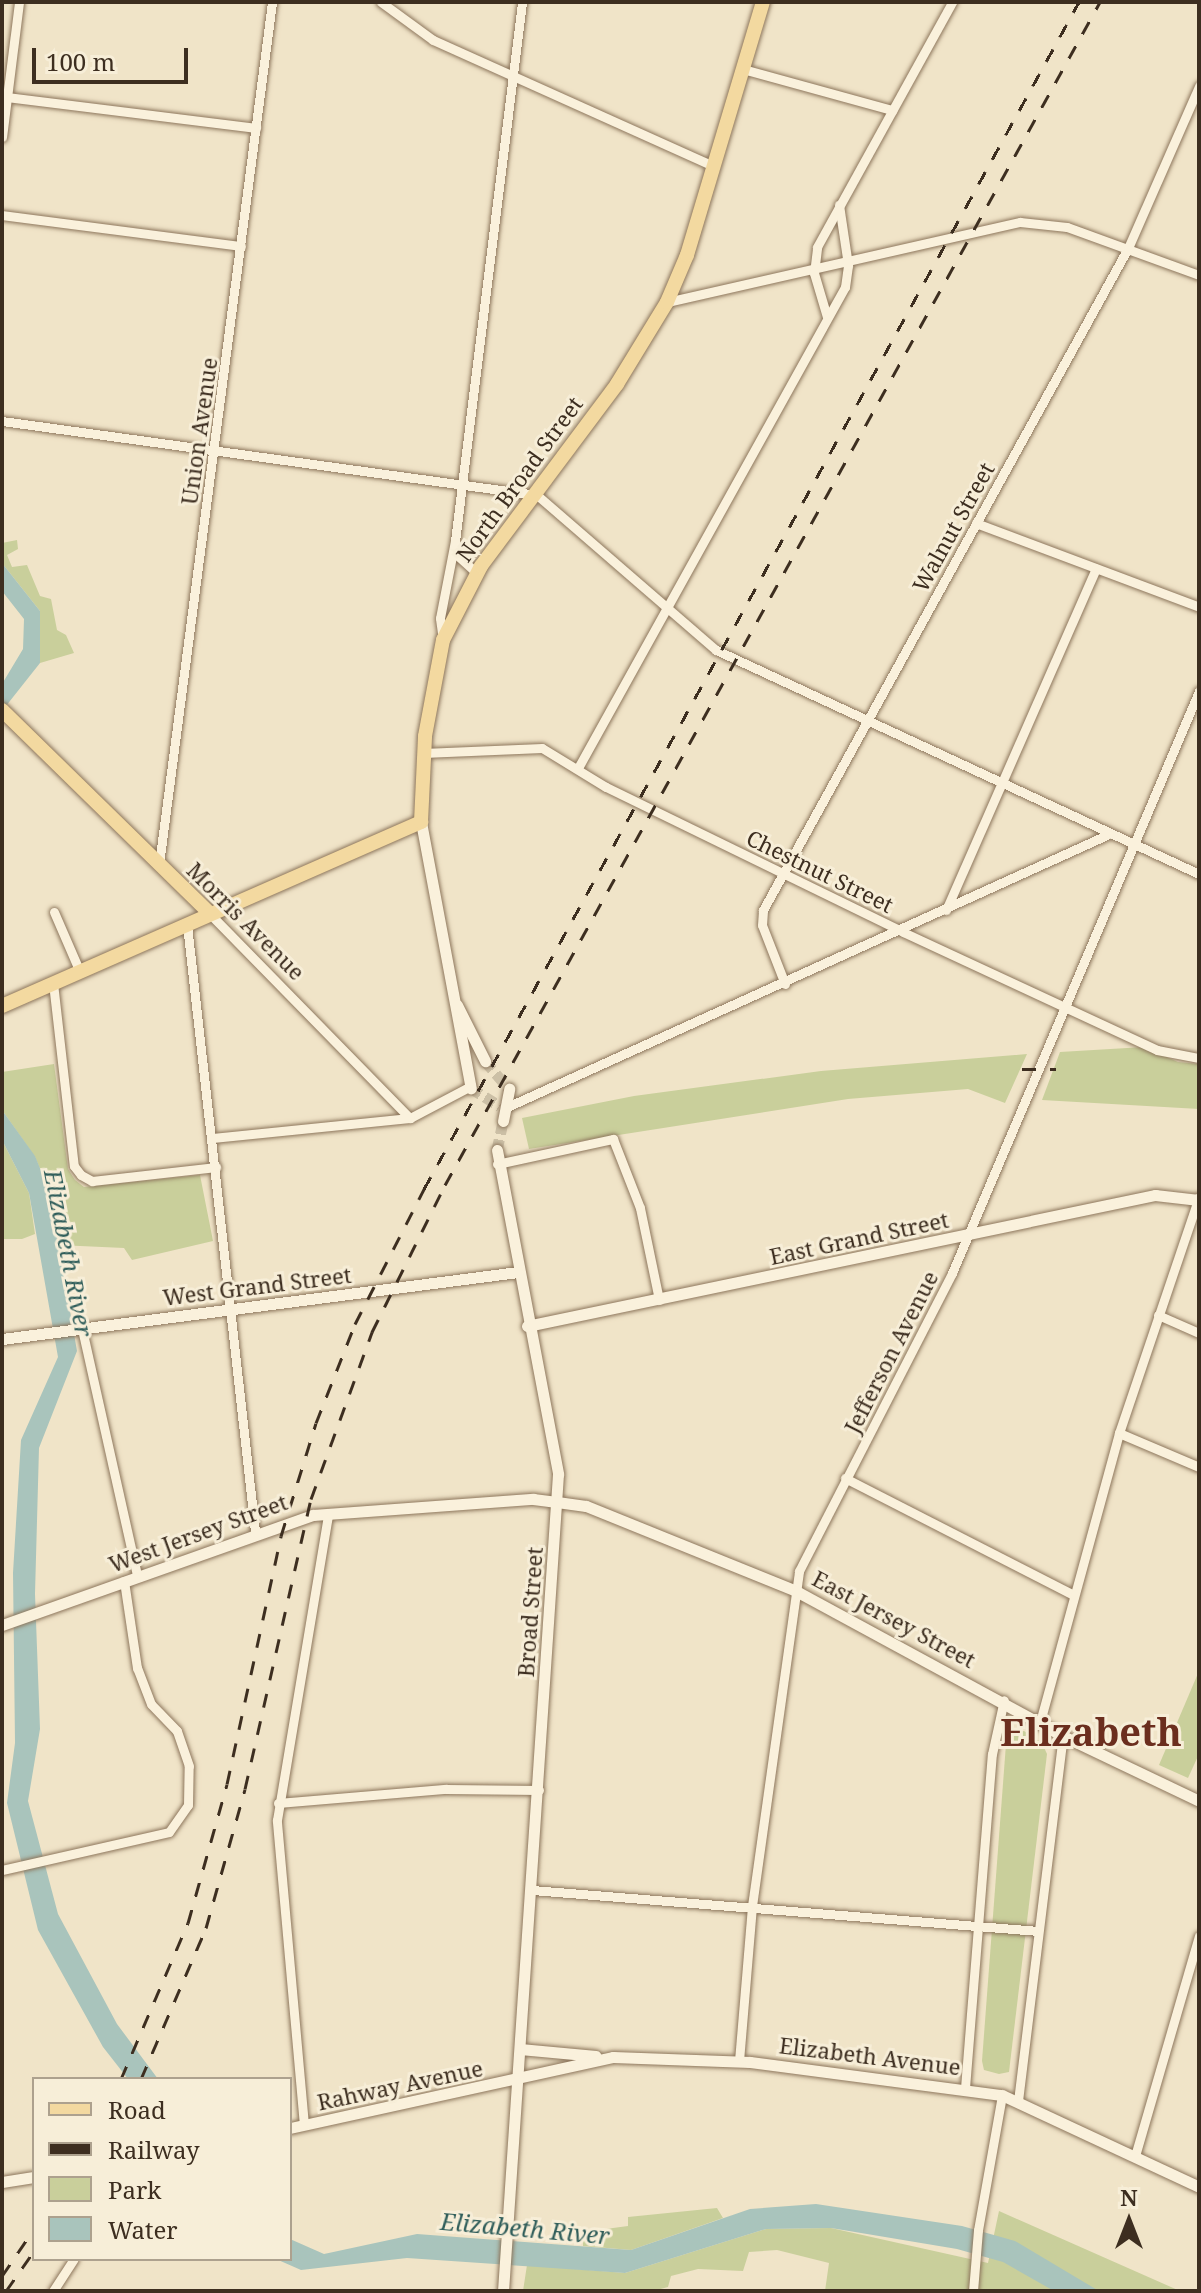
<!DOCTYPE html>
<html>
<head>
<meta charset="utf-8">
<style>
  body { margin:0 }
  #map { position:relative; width:1201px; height:2293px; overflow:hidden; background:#f0e4c8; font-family:"Noto Serif",serif }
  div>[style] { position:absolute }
  .green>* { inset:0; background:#c9cf9b }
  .water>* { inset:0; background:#a9c4bc }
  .tertiary-tunnel>* { height:11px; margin-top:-5.5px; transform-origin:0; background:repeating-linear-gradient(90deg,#ccc0a6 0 11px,transparent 0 16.5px) }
  .roads { filter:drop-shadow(0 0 2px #8d765c) drop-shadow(0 0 2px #8d765c) }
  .minor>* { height:9px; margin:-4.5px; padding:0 4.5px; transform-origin:4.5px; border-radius:4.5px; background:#faf1dc }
  .tertiary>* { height:11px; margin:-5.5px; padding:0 5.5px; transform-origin:5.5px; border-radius:5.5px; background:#faf1dc }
  .primary>* { height:14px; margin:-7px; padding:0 7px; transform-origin:7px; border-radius:7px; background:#f3d9a0 }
  .rail>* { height:3px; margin-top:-1.5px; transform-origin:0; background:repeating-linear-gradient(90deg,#3d2e20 0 14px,transparent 0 28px) }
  span { translate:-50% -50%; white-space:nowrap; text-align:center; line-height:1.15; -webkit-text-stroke:6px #f7eed8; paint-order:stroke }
  .street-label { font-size:22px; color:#3d2e20 }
  .water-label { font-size:24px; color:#2f5d5a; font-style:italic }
  .town-label { font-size:38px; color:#6b2e1e; font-weight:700 }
  .frame { position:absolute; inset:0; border:4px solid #3d2e20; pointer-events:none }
  .legend { position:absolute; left:32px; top:2077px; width:260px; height:184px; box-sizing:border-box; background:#f7eed8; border:2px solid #ada18e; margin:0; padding:10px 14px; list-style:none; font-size:24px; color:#3d2e20 }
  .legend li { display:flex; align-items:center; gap:16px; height:40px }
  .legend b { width:40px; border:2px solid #ada18e }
  .north { position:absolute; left:1089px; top:2181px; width:80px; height:80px; -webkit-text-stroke:6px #f7eed8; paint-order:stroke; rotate:0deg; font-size:22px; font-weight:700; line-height:32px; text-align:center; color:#3d2e20 }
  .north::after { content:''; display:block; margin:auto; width:28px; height:36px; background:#3d2e20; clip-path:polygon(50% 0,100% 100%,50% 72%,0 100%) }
  .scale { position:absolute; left:32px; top:48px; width:156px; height:36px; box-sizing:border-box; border:4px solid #3d2e20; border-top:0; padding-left:10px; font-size:24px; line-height:28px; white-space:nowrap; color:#3d2e20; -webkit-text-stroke:6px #f7eed8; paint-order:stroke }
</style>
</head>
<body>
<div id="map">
  <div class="green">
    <i style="clip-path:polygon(17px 540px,18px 549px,7px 555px,12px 567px,27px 565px,40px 596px,51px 599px,57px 630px,66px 635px,74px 653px,40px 663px,40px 611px,2px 563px,2px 543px)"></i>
    <i style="clip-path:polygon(1144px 1047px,1178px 1062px,1199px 1064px,1199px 1109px,1042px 1100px,1060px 1052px)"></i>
    <i style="clip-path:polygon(1027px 1054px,1005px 1103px,968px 1089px,848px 1099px,529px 1149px,522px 1118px,634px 1096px,821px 1071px)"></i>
    <i style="clip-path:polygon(54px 1064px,68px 1169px,75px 1180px,84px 1187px,200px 1175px,213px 1241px,132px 1260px,124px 1248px,58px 1245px,49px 1190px,35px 1157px,2px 1110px,2px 1072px)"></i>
    <i style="clip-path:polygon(2px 1140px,29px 1193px,35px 1234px,22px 1239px,2px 1239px)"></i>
    <i style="clip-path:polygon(1199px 1671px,1199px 1754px,1188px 1778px,1159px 1765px)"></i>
    <i style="clip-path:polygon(1024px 1731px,1042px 1743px,1047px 1754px,1009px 2072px,999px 2074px,984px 2070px,982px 2061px,1006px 1744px,1012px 1733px)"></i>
    <i style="clip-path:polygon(717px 2208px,723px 2218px,631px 2250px,583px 2246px,583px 2232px,628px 2226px,628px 2217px)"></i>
    <i style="clip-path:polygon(999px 2211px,1180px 2291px,825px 2291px,829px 2263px,777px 2250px,749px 2252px,743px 2271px,698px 2269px,671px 2276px,668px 2287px,653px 2291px,523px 2291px,527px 2265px,625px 2273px,766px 2229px,831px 2228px,988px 2263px)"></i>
  </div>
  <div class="water">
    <i style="clip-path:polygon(2px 563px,40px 611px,40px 663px,2px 711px,2px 684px,23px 649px,24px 619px,2px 591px)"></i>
    <i style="clip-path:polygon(2px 1110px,35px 1156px,49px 1190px,77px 1351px,39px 1448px,35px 1594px,40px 1729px,28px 1801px,58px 1914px,117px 2024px,158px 2079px,128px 2079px,103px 2047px,38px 1930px,7px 1803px,15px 1743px,13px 1573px,21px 1440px,58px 1357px,29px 1193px,2px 1140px)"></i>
    <i style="clip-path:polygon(816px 2204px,962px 2226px,1015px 2241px,1099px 2291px,1054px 2291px,1003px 2262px,957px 2249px,831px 2228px,766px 2229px,625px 2273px,407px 2258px,301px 2270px,276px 2259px,290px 2259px,290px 2239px,324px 2254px,417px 2234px,631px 2250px,750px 2209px)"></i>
  </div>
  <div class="tertiary-tunnel">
    <i style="left:485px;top:1061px;width:37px;rotate:49deg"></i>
    <i style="left:471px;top:1088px;width:34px;rotate:32deg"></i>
    <i style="left:497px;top:1150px;width:30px;rotate:-78deg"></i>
  </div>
  <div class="roads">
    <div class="minor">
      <i style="left:381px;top:2px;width:64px;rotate:36.2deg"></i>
      <i style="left:433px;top:40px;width:308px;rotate:24.2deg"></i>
      <i style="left:743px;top:69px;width:155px;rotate:15.4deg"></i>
      <i style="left:7px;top:97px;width:251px;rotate:7.1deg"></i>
      <i style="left:2px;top:137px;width:136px;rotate:-82.8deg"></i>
      <i style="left:2px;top:215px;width:241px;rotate:7.4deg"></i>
      <i style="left:667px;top:302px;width:362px;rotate:-12.8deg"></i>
      <i style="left:1020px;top:222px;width:47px;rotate:6.1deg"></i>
      <i style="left:1067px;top:227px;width:140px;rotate:20deg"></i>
      <i style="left:827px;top:317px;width:46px;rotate:-106.5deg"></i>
      <i style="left:814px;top:273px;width:26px;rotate:-83deg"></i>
      <i style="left:817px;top:247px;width:280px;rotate:-61.1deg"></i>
      <i style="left:2px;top:421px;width:540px;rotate:7.88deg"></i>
      <i style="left:537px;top:495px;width:237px;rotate:40.9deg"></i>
      <i style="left:716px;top:650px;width:532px;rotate:24.88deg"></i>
      <i style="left:976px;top:523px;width:238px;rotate:20.6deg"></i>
      <i style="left:455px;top:541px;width:16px;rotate:76deg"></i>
      <i style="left:459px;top:557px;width:24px;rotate:42deg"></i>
      <i style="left:443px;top:640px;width:22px;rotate:-98deg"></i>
      <i style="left:440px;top:618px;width:78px;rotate:-79deg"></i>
      <i style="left:455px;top:541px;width:543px;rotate:-82.91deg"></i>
      <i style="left:423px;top:753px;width:119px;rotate:-2.4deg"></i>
      <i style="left:542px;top:748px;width:75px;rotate:31.4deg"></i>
      <i style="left:606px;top:787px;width:331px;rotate:26deg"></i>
      <i style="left:903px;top:932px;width:280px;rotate:24.9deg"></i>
      <i style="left:1157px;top:1050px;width:43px;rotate:10.8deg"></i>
      <i style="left:578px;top:768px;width:550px;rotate:-60.97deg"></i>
      <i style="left:845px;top:287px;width:22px;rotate:-82deg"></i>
      <i style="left:848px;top:265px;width:61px;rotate:-98.5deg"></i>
      <i style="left:159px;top:864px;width:869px;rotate:-82.53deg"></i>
      <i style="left:946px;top:910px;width:373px;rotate:-66.3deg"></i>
      <i style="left:54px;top:912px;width:65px;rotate:66.6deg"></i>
      <i style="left:210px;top:914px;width:286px;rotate:45.6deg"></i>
      <i style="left:410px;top:1118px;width:67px;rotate:-27.7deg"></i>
      <i style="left:187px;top:925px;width:610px;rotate:83.6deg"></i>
      <i style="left:53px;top:983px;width:184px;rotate:83.5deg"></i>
      <i style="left:74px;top:1166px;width:11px;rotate:52deg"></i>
      <i style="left:81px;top:1175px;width:13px;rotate:29deg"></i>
      <i style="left:92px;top:1181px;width:125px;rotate:-6.4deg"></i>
      <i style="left:785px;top:984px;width:63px;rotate:-111.3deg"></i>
      <i style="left:762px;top:925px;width:15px;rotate:-86deg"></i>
      <i style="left:763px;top:910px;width:756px;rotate:-61.13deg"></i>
      <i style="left:1128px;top:248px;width:177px;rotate:-66.3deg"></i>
      <i style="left:507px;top:1107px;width:659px;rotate:-24.39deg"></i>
      <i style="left:212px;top:1138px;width:199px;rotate:-5.8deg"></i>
      <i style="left:497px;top:1164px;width:119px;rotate:-12.2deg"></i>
      <i style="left:613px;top:1139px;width:74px;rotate:68.6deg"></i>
      <i style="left:640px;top:1208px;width:94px;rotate:78.3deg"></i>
      <i style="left:1158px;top:1315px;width:45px;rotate:23.7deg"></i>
      <i style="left:82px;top:1329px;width:252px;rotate:77.4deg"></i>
      <i style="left:1119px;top:1433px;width:87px;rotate:23deg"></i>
      <i style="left:845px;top:1478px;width:257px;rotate:27.1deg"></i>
      <i style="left:1040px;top:1722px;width:300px;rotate:-74.7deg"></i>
      <i style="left:1119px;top:1433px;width:249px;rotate:-71.3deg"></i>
      <i style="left:278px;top:1803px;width:169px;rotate:-4.8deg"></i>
      <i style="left:446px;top:1789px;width:93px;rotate:0.6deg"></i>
      <i style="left:2px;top:1870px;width:171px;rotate:-12.8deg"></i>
      <i style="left:169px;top:1832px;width:33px;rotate:-55deg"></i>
      <i style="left:188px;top:1805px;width:39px;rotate:-89deg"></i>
      <i style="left:189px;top:1766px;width:37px;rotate:-109deg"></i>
      <i style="left:177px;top:1731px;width:37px;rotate:-134deg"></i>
      <i style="left:151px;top:1704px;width:39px;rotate:-111deg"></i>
      <i style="left:137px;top:1668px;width:88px;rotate:-98.5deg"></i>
      <i style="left:532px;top:1890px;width:508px;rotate:4.63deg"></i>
      <i style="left:739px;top:2061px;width:156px;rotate:-85.2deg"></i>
      <i style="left:752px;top:1906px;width:338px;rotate:-82deg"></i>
      <i style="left:799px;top:1571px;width:335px;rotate:-62.8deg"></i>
      <i style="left:952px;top:1273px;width:632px;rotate:-67deg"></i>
      <i style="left:965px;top:2088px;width:335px;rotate:-85.4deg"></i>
      <i style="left:992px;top:1754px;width:55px;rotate:-77.5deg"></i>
      <i style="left:1018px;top:2101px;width:368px;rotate:-83deg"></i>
      <i style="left:304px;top:2125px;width:306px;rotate:-95.1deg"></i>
      <i style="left:277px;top:1820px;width:310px;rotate:-80.5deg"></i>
      <i style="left:1135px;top:2156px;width:229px;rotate:-73.8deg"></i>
      <i style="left:53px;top:2291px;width:38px;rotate:-57deg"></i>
      <i style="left:973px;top:2291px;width:61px;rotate:-85.3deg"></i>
      <i style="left:978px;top:2230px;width:137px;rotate:-79.9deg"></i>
    </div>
    <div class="tertiary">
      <i style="left:421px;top:822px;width:271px;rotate:79.4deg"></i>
      <i style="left:457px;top:1005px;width:63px;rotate:63.4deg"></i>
      <i style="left:503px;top:1121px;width:33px;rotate:-79deg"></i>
      <i style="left:497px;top:1150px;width:330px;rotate:79.3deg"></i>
      <i style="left:558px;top:1474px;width:819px;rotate:93.85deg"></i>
      <i style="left:527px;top:1326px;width:642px;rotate:-11.78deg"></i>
      <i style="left:1155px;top:1195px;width:44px;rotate:6.5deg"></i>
      <i style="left:2px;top:1339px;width:520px;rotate:-7.4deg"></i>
      <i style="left:2px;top:1625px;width:330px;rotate:-19.5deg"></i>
      <i style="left:313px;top:1515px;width:221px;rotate:-4.2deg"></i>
      <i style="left:533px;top:1499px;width:24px;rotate:7deg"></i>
      <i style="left:557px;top:1502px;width:29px;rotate:8deg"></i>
      <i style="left:586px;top:1506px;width:227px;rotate:22deg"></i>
      <i style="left:796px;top:1591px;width:304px;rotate:28.5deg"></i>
      <i style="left:1063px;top:1736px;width:151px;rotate:25.5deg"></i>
      <i style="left:520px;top:2049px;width:76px;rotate:5.3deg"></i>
      <i style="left:290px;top:2128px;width:331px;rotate:-12.4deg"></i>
      <i style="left:613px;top:2057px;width:137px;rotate:2.1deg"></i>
      <i style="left:750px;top:2062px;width:254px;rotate:7.5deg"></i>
      <i style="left:1002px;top:2095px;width:217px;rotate:25deg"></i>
      <i style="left:2px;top:2182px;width:32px;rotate:-9deg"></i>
    </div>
    <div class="primary">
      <i style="left:2px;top:710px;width:291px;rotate:44.4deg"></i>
      <i style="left:2px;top:1006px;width:458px;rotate:-23.7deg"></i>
      <i style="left:421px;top:822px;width:86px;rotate:-87.3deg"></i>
      <i style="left:425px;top:736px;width:98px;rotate:-79.4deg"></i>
      <i style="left:443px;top:640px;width:83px;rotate:-62.8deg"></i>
      <i style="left:481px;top:566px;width:227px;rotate:-53.2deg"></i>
      <i style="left:617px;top:384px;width:96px;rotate:-58.6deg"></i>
      <i style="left:667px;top:302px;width:51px;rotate:-66.9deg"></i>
      <i style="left:687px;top:255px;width:264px;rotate:-73.3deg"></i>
    </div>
  </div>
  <div class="rail">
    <i style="left:1022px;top:1069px;width:34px"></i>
    <i style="left:121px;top:2079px;width:170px;rotate:-66.8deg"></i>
    <i style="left:188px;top:1923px;width:144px;rotate:-74.3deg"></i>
    <i style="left:227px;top:1784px;width:254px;rotate:-77.7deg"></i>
    <i style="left:281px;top:1536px;width:118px;rotate:-72.8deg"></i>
    <i style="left:316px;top:1423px;width:106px;rotate:-68.5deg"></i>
    <i style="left:355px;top:1324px;width:152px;rotate:-62.9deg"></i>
    <i style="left:424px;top:1189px;width:1356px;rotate:-61.11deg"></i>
    <i style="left:141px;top:2079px;width:164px;rotate:-66.7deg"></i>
    <i style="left:206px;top:1928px;width:144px;rotate:-74.3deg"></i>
    <i style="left:245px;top:1789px;width:297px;rotate:-77.2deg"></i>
    <i style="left:311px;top:1499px;width:178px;rotate:-69.9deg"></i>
    <i style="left:372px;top:1332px;width:164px;rotate:-63.6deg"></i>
    <i style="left:445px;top:1185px;width:1352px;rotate:-61.03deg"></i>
    <i style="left:2px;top:2276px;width:57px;rotate:-55.8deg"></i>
    <i style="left:6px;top:2291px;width:49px;rotate:-55deg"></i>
  </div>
  <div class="street-label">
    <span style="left:199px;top:431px;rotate:-82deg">Union Avenue</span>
    <span style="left:519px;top:479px;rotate:-54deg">North Broad Street</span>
    <span style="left:953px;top:527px;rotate:-61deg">Walnut Street</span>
    <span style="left:820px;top:871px;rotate:26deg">Chestnut Street</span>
    <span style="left:246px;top:921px;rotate:45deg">Morris Avenue</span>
    <span style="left:859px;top:1238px;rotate:-12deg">East Grand Street</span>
    <span style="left:257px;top:1286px;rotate:-7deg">West Grand Street</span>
    <span style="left:891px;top:1352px;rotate:-63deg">Jefferson Avenue</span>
    <span style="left:198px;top:1533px;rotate:-20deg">West Jersey Street</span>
    <span style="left:530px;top:1612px;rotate:-86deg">Broad Street</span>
    <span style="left:894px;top:1619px;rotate:28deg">East Jersey Street</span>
    <span style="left:870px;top:2056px;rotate:7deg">Elizabeth Avenue</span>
    <span style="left:400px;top:2085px;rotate:-12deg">Rahway Avenue</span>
  </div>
  <div class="water-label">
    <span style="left:69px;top:1253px;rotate:79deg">Elizabeth River</span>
    <span style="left:525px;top:2228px;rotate:5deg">Elizabeth River</span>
  </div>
  <div class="town-label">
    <span style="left:1091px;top:1732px">Elizabeth</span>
  </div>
  <div class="frame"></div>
  <ul class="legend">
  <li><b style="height:10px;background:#f3d9a0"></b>Road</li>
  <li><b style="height:10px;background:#3d2e20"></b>Railway</li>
  <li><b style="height:22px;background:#c9cf9b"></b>Park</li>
  <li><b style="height:22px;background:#a9c4bc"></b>Water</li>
  </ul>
  <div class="north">N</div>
  <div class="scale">100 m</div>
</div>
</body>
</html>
